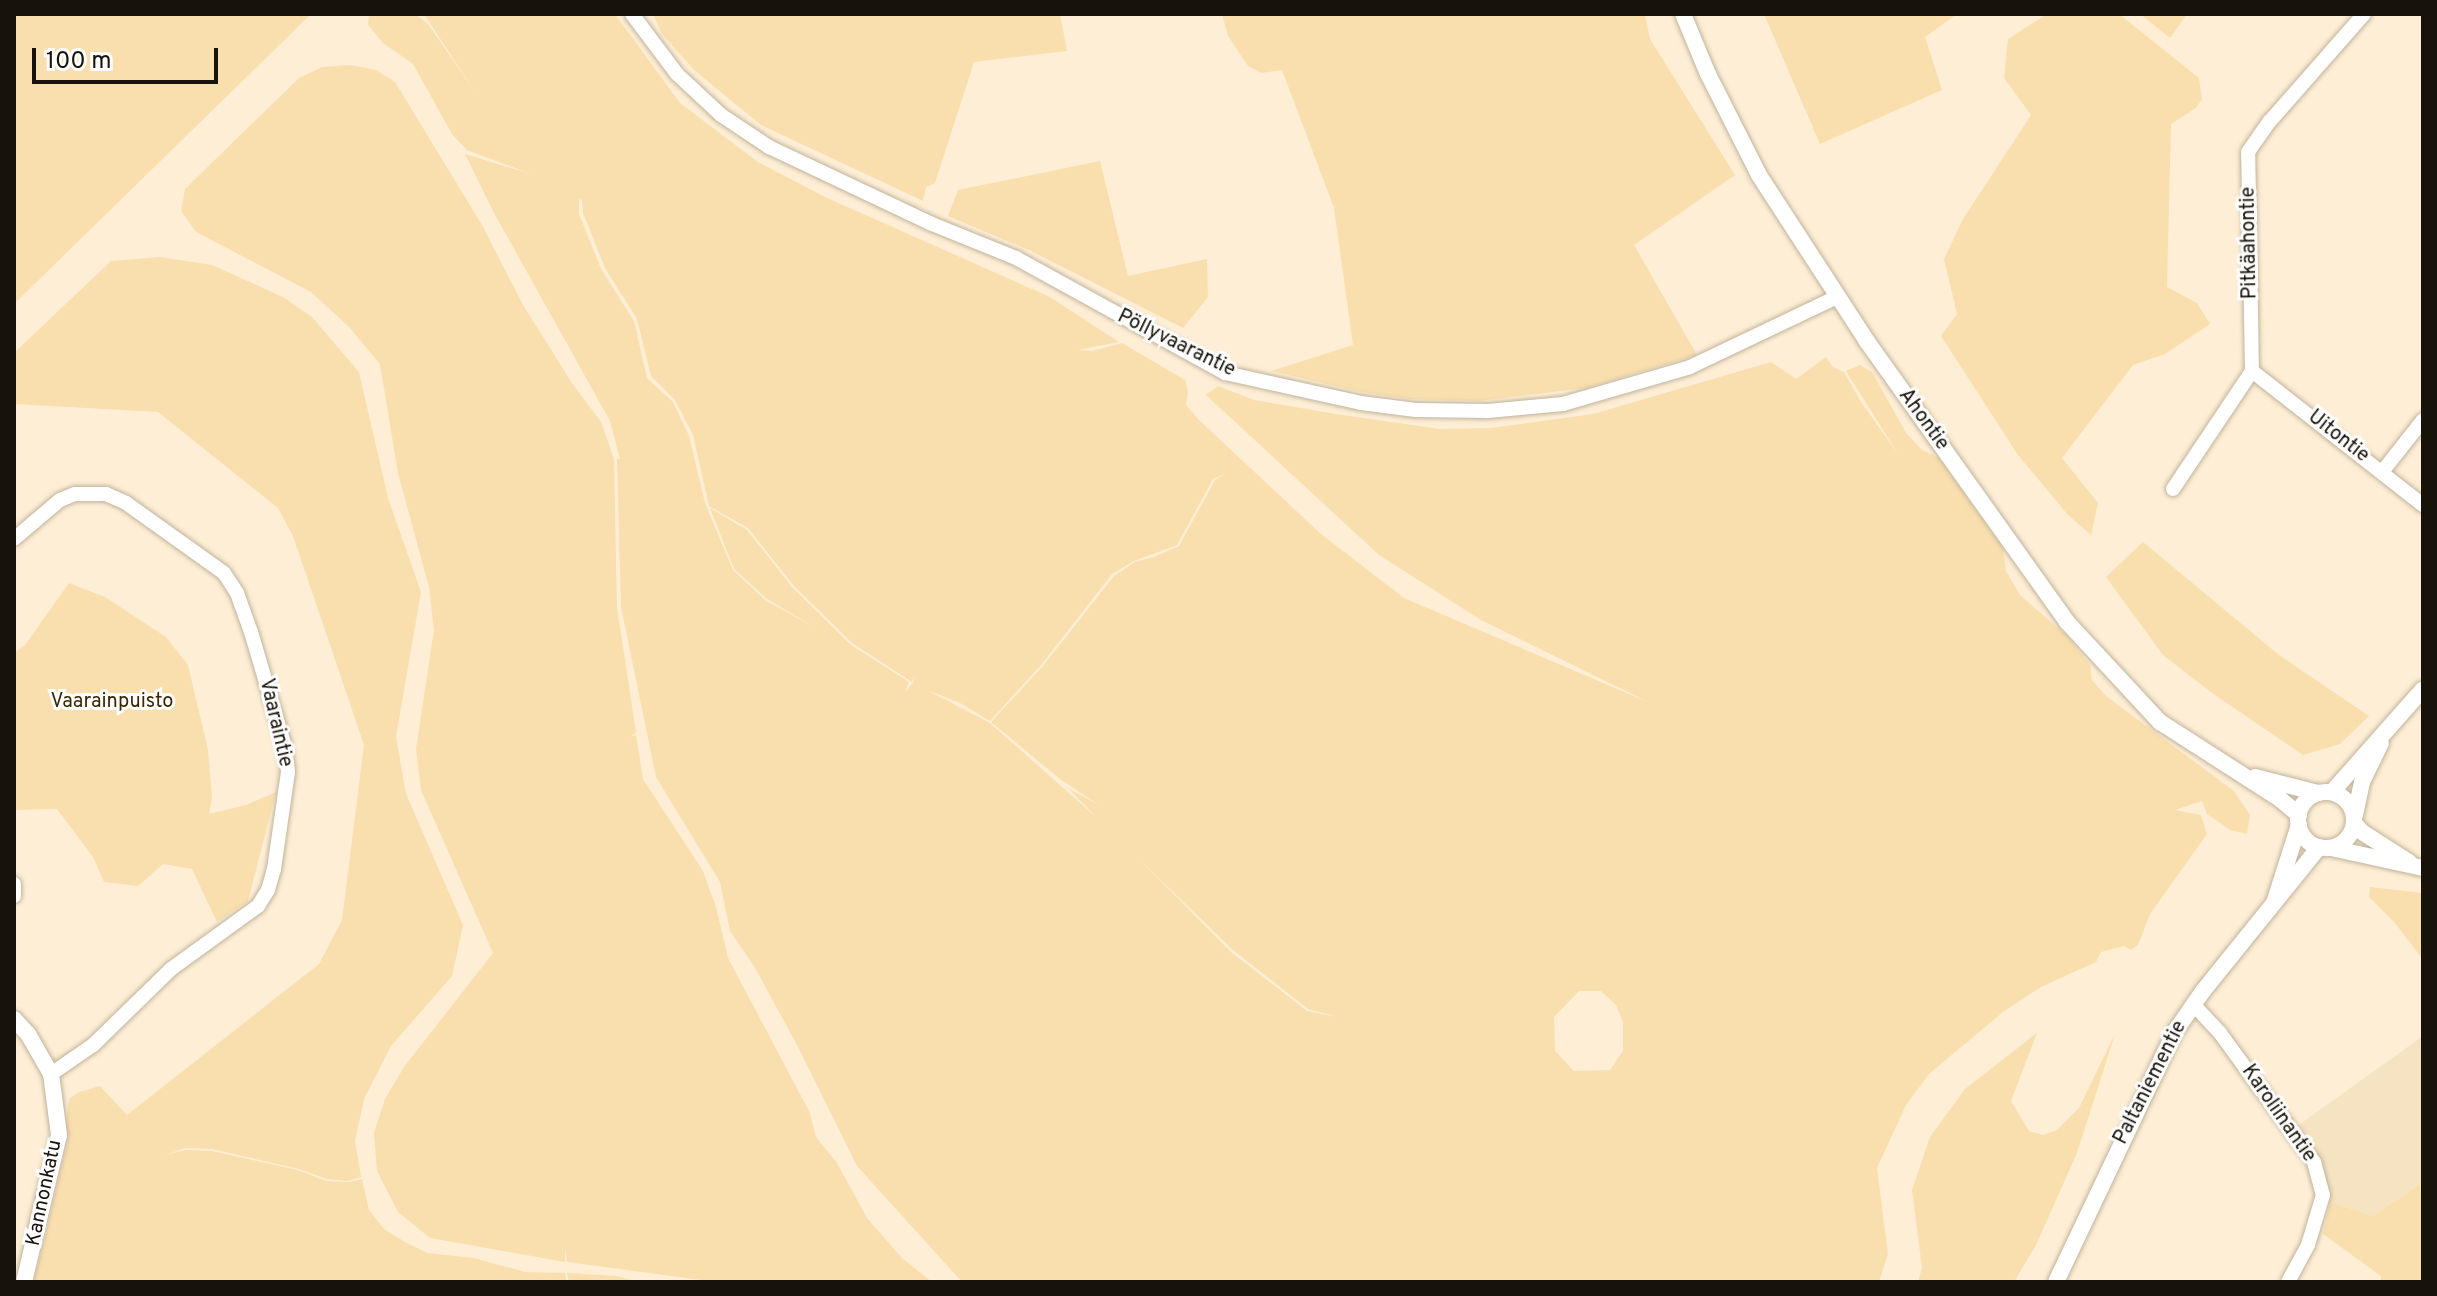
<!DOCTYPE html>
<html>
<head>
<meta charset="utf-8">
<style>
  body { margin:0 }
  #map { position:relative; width:2437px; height:1296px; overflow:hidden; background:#fdeed5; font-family:Overpass,sans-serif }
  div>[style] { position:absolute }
  .built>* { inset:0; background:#f5e3c2 }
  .green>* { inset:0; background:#f9dfae }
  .roads { filter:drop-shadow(0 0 2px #c1b39b) drop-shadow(0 0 2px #c1b39b) }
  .minor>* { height:14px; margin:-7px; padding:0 7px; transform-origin:7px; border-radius:7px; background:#fff }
  .tertiary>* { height:16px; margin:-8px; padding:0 8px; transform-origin:8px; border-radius:8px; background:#fff }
  .tertiary>.ring { margin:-8px; padding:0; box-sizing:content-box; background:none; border:16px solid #fff; border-radius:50% }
  span { translate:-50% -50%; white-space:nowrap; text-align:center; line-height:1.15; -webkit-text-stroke:6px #fdfdfd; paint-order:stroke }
  .street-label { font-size:20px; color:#17130a }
  .park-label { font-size:20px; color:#3a2802 }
  .frame { position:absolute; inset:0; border:16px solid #17130a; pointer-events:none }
  .scale { position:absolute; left:32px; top:48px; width:186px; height:36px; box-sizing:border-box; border:4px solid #17130a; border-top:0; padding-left:10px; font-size:24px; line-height:28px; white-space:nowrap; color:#17130a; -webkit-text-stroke:6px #fdfdfd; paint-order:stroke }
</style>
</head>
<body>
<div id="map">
  <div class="built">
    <i style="clip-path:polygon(2423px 1036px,2423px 1182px,2373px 1216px,2330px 1202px,2324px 1170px,2296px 1127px)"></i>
  </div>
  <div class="green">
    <i style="clip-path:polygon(14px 14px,311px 14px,14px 304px)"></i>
    <i style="clip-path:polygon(evenodd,369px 14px,415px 14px,428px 24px,475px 92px,424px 14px,615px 14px,680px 103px,758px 162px,825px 197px,1050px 297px,1119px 342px,1078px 350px,1093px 351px,1122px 343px,1185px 380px,1188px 392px,1186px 405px,1198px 419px,1321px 534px,1404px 598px,1648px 702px,1481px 620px,1379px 555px,1206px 395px,1218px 386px,1254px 400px,1336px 414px,1440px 429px,1491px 428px,1593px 414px,1771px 362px,1796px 379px,1826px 357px,1833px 367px,1844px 372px,1861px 402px,1898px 454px,1846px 371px,1860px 365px,1872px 372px,1906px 433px,1922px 450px,1939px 458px,2003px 548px,2006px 571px,2020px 595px,2067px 636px,2090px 665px,2092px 680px,2106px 696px,2234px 791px,2250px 815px,2247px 834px,2230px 830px,2207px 814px,2202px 801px,2175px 810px,2201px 815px,2207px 834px,2150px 914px,2138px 945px,2131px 950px,2124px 946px,2101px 952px,2096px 962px,2041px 987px,2003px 1012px,1929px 1074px,1906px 1105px,1877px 1168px,1888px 1254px,1879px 1282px,962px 1282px,857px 1166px,797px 1045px,754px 966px,730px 931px,720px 882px,656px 777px,621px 607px,617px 459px,620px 459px,610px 421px,493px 211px,465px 154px,531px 174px,467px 150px,452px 134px,413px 64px,383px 43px,368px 25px,369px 14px,579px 199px,582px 200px,583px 213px,605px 268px,637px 319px,651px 376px,675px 400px,693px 435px,709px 506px,748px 528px,794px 586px,852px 643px,912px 682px,915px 674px,913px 683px,905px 692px,909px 682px,851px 645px,792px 587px,747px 530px,710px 508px,734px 569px,767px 599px,816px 628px,765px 600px,733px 570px,705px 503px,689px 436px,673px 402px,647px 378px,634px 321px,601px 269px,579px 214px,579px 199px,369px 14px,1225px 474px,1215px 480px,1179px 546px,1154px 557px,1135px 562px,1114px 576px,1043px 666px,991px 722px,1060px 779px,1099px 805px,1068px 788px,1097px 818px,990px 723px,927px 690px,960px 703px,990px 721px,1041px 665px,1112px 574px,1134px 561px,1177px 545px,1213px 479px,1225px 474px,369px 14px,1138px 858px,1233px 950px,1308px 1009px,1338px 1017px,1307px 1011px,1231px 952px,1138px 858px,369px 14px,1579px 991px,1601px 991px,1616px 1005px,1623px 1022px,1623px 1051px,1610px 1070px,1574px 1071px,1555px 1051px,1554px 1017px,1579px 991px)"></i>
    <i style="clip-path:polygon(653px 14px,1060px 14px,1067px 51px,974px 62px,935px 183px,926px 187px,923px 201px,761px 125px,694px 70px,662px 34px)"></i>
    <i style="clip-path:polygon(1222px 14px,1645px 14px,1650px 39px,1735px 175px,1634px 245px,1697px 355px,1585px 388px,1479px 401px,1409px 399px,1361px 392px,1271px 371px,1353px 345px,1334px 208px,1282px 70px,1261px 73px,1248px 66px,1228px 36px)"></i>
    <i style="clip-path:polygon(1764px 14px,1957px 14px,1925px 37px,1942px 90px,1820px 144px)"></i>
    <i style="clip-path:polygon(2047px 14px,2119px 14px,2199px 78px,2202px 99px,2196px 108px,2171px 124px,2167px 287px,2197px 303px,2210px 324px,2165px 354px,2133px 365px,2062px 458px,2098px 503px,2091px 535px,2068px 515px,2018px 455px,1941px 336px,1957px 314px,1944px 259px,1963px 219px,2031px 115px,2004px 78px,2008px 39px)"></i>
    <i style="clip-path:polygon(2140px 14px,2187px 14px,2170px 38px)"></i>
    <i style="clip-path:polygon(351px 65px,376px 70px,395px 82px,482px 225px,523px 305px,572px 383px,601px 422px,614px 459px,617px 607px,636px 733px,630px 737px,636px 735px,643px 779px,703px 871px,716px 907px,728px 958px,810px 1113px,816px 1137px,837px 1163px,867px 1218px,902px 1258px,932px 1282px,716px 1282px,567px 1262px,565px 1247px,565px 1262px,430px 1238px,398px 1212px,377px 1171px,374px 1133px,385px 1099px,404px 1067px,493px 953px,421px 790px,416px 749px,434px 630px,429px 587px,398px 473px,380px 364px,349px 327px,311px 292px,196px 232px,181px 211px,185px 189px,299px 78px,322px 67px)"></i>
    <i style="clip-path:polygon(1100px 161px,1128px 276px,1207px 259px,1208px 297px,1183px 328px,1029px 250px,948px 216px,958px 190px)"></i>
    <i style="clip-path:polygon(160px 257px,212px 265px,283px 297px,312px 317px,359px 372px,388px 498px,421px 592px,396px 737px,406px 794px,463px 925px,452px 976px,391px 1046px,364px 1099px,355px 1141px,361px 1177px,348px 1181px,327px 1179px,299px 1169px,212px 1149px,185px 1148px,165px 1155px,185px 1150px,212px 1151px,298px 1170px,326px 1181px,349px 1182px,362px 1179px,369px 1210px,384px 1229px,405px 1242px,428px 1253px,474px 1258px,525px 1272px,565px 1273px,567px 1282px,34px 1282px,68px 1140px,65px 1127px,69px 1099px,79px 1092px,100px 1086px,127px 1115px,319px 964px,342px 920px,364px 745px,293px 536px,278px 508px,158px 412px,14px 404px,14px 353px,111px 261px)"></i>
    <i style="clip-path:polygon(2143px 542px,2279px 655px,2369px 716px,2340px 744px,2303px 755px,2212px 693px,2163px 655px,2106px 577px)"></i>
    <i style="clip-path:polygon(69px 583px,105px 597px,166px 637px,188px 665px,208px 750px,212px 797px,209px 814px,246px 805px,276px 792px,248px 901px,217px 922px,192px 869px,163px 864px,138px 886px,104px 882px,93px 857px,57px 809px,14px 810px,14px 653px,25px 645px)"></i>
    <i style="clip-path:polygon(2370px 887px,2423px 893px,2423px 970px,2421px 957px,2395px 923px,2369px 897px)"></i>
    <i style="clip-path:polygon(2037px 1033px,2011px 1101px,2029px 1131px,2043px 1135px,2057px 1130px,2079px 1108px,2115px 1034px,2077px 1153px,2036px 1245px,2014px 1282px,1918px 1282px,1922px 1268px,1912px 1190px,1930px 1137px,1965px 1089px)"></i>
    <i style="clip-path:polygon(2423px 1182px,2423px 1282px,2381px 1282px,2381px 1276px,2323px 1234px,2330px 1202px,2373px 1216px)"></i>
    <i style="clip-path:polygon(567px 1273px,617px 1276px,639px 1282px,569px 1282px)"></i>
  </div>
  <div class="roads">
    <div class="minor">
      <i style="left:632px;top:14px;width:75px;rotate:53.1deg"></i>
      <i style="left:677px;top:74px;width:60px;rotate:43deg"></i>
      <i style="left:721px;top:115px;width:58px;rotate:33.7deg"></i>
      <i style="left:769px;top:147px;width:180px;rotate:25.3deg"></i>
      <i style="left:932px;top:224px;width:91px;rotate:22deg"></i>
      <i style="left:1016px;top:258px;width:239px;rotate:28.8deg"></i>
      <i style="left:1225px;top:373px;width:139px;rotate:12.4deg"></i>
      <i style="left:1361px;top:403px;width:55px;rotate:7.3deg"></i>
      <i style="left:1416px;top:410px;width:72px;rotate:0.8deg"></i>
      <i style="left:1488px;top:411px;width:75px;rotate:-5.3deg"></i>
      <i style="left:1563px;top:404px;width:132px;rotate:-16.2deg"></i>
      <i style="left:1690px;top:367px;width:163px;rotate:-25.5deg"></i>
      <i style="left:2252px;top:371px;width:217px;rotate:38.1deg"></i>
      <i style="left:2382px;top:472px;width:66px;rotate:-51.7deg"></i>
      <i style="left:2173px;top:489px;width:142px;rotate:-56.2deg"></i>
      <i style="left:2252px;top:371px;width:219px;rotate:-91deg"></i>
      <i style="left:2248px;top:152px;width:38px;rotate:-55deg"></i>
      <i style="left:2270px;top:121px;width:142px;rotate:-48.7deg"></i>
      <i style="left:14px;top:539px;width:60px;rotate:-40.3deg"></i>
      <i style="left:60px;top:500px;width:16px;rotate:-22deg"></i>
      <i style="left:75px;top:494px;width:31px"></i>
      <i style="left:106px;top:494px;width:22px;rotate:24deg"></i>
      <i style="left:126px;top:503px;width:120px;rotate:35.5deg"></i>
      <i style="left:224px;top:573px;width:24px;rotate:57deg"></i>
      <i style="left:237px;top:593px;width:41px;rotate:70.3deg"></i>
      <i style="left:251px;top:632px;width:120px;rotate:73.5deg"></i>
      <i style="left:285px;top:747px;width:25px;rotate:83deg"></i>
      <i style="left:288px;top:772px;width:98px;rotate:98.2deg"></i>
      <i style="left:274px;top:869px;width:22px;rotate:106deg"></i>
      <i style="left:268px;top:890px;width:19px;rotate:122deg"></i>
      <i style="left:258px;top:906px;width:107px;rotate:144.1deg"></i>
      <i style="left:171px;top:969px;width:109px;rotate:135.7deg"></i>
      <i style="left:93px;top:1045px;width:51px;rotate:145.4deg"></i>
      <i style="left:14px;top:884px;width:12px;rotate:90deg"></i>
      <i style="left:2193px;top:1004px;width:40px;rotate:47deg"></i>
      <i style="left:2220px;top:1033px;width:160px;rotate:53.9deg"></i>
      <i style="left:2314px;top:1162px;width:34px;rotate:75deg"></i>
      <i style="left:2323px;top:1195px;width:52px;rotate:106.7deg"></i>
      <i style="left:2308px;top:1245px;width:42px;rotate:118.4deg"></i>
    </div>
    <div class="tertiary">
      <i style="left:1683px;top:14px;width:65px;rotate:67.4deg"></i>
      <i style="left:1708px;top:74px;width:113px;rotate:63.2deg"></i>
      <i style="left:1759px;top:175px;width:197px;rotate:57deg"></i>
      <i style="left:1866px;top:340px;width:346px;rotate:54.5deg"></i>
      <i style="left:2067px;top:622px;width:137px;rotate:47.1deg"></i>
      <i style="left:2160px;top:722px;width:143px;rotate:32.7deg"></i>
      <i style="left:2280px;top:799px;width:25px;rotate:40deg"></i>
      <i style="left:2255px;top:777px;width:65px;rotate:14.3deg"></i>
      <i style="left:2332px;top:792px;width:137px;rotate:-48.5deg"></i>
      <i class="ring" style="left:2298px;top:792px;width:40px;height:40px"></i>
      <i style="left:2355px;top:815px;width:34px;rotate:-78deg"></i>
      <i style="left:2362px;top:782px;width:43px;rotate:-64deg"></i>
      <i style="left:2354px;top:823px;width:12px;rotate:48deg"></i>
      <i style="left:2362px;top:832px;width:56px;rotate:32.6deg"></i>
      <i style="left:2331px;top:848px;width:94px;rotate:12.3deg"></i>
      <i style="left:2275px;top:900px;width:79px;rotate:-72.3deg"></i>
      <i style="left:14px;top:1019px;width:21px;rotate:47deg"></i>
      <i style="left:28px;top:1034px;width:46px;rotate:60.1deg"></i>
      <i style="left:51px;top:1074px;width:62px;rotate:82.5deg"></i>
      <i style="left:59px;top:1135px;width:151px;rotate:103.4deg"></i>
      <i style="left:2056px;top:1282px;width:276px;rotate:-64.6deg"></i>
      <i style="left:2174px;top:1033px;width:51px;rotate:-55.4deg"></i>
      <i style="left:2203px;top:991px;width:185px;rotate:-51.1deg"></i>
    </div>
  </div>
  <div class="street-label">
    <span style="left:2250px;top:243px;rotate:-91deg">Pitkäahontie</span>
    <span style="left:1176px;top:344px;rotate:26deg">Pöllyvaarantie</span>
    <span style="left:1923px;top:420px;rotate:54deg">Ahontie</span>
    <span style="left:2338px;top:437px;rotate:38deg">Uitontie</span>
    <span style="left:275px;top:723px;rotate:77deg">Vaaraintie</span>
    <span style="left:2151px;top:1083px;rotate:-63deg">Paltaniementie</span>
    <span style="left:2278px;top:1114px;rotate:55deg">Karoliinantie</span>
    <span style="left:45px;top:1193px;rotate:-78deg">Kannonkatu</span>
  </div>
  <div class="park-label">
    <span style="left:112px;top:702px">Vaarainpuisto</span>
  </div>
  <div class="frame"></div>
  <div class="scale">100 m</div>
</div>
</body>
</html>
